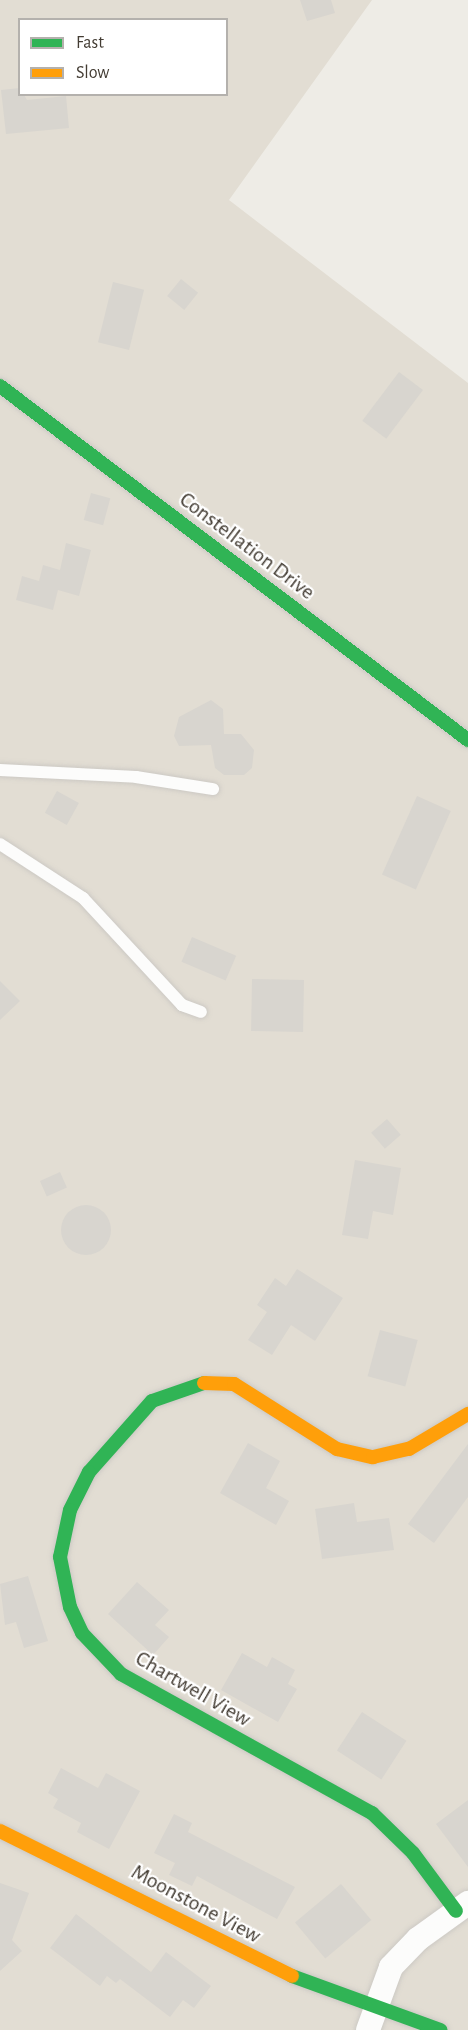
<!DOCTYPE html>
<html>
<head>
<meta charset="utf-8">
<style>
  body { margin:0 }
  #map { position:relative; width:468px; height:2030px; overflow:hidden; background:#eeece6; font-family:"Alegreya Sans",sans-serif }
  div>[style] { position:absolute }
  .residential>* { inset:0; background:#e2ddd3 }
  .building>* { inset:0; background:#d8d5cf; transform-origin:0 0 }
  .round { border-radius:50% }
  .roads { filter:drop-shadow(0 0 2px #ccc9c4) drop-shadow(0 0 2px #ccc9c4) }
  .lane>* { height:12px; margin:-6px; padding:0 6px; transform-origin:6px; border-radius:6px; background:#fcfcfb }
  .street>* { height:24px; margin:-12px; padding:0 12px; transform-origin:12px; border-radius:12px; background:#fcfcfb }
  .fast>* { height:14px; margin:-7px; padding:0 7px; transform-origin:7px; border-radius:7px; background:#30b455 }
  .slow>* { height:14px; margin:-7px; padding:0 7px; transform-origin:7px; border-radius:7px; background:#ff9f0a }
  span { translate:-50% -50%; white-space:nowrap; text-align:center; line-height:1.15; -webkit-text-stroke:4.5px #fff; paint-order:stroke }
  .street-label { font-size:22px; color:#433c33 }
  .legend { position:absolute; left:18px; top:18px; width:210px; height:78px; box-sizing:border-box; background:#fff; border:2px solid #b4b1ad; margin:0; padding:8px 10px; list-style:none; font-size:18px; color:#433c33 }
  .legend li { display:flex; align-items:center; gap:12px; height:30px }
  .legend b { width:30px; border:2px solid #b4b1ad }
</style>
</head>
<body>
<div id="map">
  <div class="residential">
    <i style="clip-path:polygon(evenodd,0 0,372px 0,229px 200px,468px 383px,468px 2030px,0 2030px,0 0,20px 20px,226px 20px,226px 94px,20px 94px,20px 20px)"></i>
  </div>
  <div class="building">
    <i style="clip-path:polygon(300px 0,331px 0,335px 13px,307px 21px)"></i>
    <i style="clip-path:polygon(20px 88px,27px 100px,66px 96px,69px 128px,6px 134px,1px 90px)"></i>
    <i style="left:181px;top:279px;width:22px;height:22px;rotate:39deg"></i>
    <i style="left:113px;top:282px;width:32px;height:62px;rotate:14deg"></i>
    <i style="left:399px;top:372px;width:30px;height:61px;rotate:37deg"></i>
    <i style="left:91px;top:493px;width:20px;height:28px;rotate:15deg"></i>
    <i style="clip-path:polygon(66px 543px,91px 550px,79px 596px,58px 590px,53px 610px,16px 600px,22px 576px,39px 581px,43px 565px,60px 570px)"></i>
    <i style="clip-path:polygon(211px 700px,223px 709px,224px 734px,241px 734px,254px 750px,252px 768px,244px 775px,224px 775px,215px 768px,211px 745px,179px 746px,174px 736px,179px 717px)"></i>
    <i style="left:57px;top:791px;width:25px;height:25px;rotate:29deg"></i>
    <i style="left:417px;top:796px;width:37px;height:86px;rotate:24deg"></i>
    <i style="left:192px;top:937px;width:48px;height:27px;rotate:23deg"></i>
    <i style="left:252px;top:979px;width:52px;height:52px;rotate:1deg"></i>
    <i style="clip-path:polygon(0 981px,20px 1001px,0 1020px)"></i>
    <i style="left:387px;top:1119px;width:21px;height:21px;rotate:49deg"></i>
    <i style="clip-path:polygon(355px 1160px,401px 1168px,393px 1215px,373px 1211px,368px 1239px,342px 1235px)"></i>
    <i style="left:60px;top:1172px;width:17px;height:22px;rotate:66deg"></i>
    <i class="round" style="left:61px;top:1205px;width:50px;height:50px"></i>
    <i style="clip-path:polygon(297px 1269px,343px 1298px,315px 1341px,291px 1325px,272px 1355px,248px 1340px,267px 1312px,257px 1305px,275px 1278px,286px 1286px)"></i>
    <i style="left:380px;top:1330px;width:39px;height:48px;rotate:15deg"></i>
    <i style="clip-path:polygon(248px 1443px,280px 1461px,266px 1488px,289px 1501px,276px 1525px,220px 1493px)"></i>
    <i style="clip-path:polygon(468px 1444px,468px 1497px,434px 1543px,408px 1524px)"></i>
    <i style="clip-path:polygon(354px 1503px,357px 1522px,389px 1518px,394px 1550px,322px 1559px,315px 1509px)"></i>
    <i style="clip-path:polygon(28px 1576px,48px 1641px,24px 1648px,16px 1622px,5px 1625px,0 1584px)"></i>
    <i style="clip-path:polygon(137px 1582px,169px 1610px,155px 1625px,169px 1637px,153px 1655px,108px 1614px)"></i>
    <i style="clip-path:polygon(242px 1653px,267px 1667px,272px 1657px,295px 1670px,288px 1684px,297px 1689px,278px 1722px,221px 1690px)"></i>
    <i style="left:362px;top:1712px;width:53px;height:46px;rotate:33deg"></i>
    <i style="clip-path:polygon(61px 1768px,98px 1788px,106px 1773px,140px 1791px,109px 1849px,77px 1832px,81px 1823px,53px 1808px,58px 1799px,48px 1793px)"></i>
    <i style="clip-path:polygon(468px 1800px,468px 1867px,436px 1824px)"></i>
    <i style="clip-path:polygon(174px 1814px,192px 1823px,188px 1832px,295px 1887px,277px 1919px,197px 1876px,192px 1886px,169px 1875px,175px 1863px,154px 1853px)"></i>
    <i style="clip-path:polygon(0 1883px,29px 1893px,12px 1940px,22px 1951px,0 1971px)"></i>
    <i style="left:341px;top:1884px;width:47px;height:60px;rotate:50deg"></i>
    <i style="clip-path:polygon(76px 1914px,151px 1972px,166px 1952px,211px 1986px,194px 2008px,183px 2000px,170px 2017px,120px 1979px,116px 1983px,107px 1976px,100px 1986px,50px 1948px)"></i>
  </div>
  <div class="roads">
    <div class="lane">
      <i style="left:0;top:770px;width:136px;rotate:2.9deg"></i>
      <i style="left:136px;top:777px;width:78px;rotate:8.9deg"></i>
      <i style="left:0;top:844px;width:99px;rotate:33deg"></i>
      <i style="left:83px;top:898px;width:146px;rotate:47.2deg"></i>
      <i style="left:182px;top:1005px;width:20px;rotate:20deg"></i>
    </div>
    <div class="street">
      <i style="left:368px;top:2030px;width:67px;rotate:-69.9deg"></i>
      <i style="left:391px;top:1967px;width:39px;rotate:-46deg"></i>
      <i style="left:418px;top:1939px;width:62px;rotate:-35.8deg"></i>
    </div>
    <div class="fast">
      <i style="left:0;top:386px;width:587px;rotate:37.1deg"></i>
      <i style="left:204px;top:1383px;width:55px;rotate:160.9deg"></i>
      <i style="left:152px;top:1401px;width:95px;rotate:131.6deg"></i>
      <i style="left:89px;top:1472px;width:42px;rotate:116.6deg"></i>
      <i style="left:70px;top:1510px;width:48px;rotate:102deg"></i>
      <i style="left:60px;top:1557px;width:51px;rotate:78.7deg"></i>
      <i style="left:70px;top:1607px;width:29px;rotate:65deg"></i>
      <i style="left:82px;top:1633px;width:57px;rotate:46.4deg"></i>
      <i style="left:121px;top:1674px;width:287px;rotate:29deg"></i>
      <i style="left:372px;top:1813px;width:57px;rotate:44.3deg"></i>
      <i style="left:413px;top:1853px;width:72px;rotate:53.4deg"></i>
      <i style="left:292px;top:1976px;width:158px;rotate:20deg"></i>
    </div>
    <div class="slow">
      <i style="left:204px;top:1383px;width:30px;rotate:2deg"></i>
      <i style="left:234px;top:1384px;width:122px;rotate:32.3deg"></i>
      <i style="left:337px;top:1449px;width:37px;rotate:13deg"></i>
      <i style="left:373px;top:1457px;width:37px;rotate:-13deg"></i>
      <i style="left:409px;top:1449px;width:69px;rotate:-30.7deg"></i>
      <i style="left:0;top:1831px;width:326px;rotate:26.4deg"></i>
    </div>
  </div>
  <div class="street-label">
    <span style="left:247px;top:546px;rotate:37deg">Constellation Drive</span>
    <span style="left:193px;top:1689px;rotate:30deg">Chartwell View</span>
    <span style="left:196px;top:1904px;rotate:28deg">Moonstone View</span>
  </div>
  <ul class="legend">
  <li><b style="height:8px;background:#30b455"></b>Fast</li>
  <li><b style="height:8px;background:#ff9f0a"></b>Slow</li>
  </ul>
</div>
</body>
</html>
